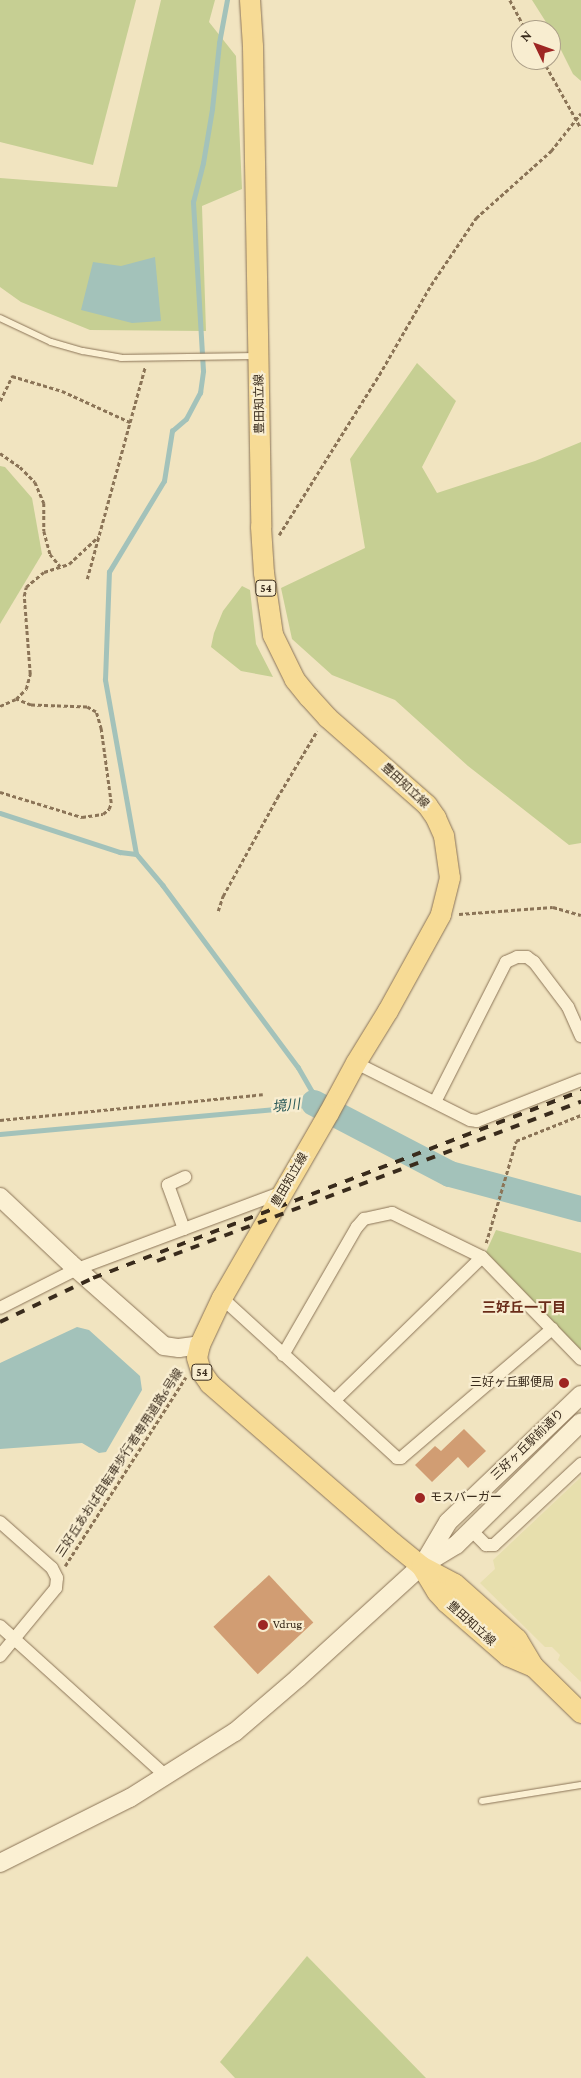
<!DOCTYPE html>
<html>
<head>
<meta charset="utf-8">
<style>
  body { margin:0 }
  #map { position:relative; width:581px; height:2078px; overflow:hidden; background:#f1e4c0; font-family:"Crimson Pro","Noto Sans JP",serif }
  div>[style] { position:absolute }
  .farmland>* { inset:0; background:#e7dfad }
  .green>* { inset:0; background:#c6cf93 }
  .water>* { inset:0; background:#a3c2ba }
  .stream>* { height:4.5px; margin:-2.25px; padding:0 2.25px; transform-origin:2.25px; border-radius:2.25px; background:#a3c2ba }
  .river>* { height:26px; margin:-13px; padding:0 13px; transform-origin:13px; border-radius:13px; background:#a3c2ba }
  .building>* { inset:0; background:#d19d73; transform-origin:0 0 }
  .path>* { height:2.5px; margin-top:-1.25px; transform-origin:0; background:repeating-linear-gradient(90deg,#8b7457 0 4px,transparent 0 6.5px) }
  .roads { filter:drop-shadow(0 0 1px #8b7457) drop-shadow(0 0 1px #8b7457) }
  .lane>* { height:6px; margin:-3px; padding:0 3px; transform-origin:3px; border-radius:3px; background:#fbf0d3 }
  .street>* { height:12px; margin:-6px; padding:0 6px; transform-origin:6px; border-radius:6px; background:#fbf0d3 }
  .secondary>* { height:18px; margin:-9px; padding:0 9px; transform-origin:9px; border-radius:9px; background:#fbf0d3 }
  .primary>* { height:20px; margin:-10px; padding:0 10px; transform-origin:10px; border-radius:10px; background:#f7db95 }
  .rail>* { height:4px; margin-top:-2px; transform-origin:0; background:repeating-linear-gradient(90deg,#392b1c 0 9px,transparent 0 18px) }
  .dots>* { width:14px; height:14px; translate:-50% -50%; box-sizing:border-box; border:2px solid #f8edd0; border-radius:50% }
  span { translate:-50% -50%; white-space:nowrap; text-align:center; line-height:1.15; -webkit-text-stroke:4.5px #f8edd0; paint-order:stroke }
  .shield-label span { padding:1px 4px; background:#f8edd0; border:1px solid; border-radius:4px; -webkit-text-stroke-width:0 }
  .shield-label { font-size:11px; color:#392b1c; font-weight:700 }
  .street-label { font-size:12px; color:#392b1c }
  .poi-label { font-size:12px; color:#392b1c }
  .right { translate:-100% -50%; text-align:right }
  .left { translate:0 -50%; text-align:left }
  .water-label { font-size:14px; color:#2a5a59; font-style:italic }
  .neighbourhood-label { font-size:14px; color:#692c19; font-weight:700 }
  .north { position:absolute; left:511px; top:20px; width:50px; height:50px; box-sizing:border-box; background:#f8edd0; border:1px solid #ac9f88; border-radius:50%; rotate:312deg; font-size:14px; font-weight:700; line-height:20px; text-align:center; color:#392b1c }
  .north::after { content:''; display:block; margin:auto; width:18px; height:22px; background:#9e2623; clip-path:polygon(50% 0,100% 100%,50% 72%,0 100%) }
</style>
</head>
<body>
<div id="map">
  <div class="farmland">
    <i style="clip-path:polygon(581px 1477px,581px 1682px,558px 1660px,560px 1655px,552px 1647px,545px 1647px,480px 1583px,495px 1569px,493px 1560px)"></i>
  </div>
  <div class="green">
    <i style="clip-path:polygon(0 0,136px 0,93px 165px,0 142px)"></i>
    <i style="clip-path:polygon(161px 0,215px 0,209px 22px,236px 56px,242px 189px,202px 206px,206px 331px,90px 330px,21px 302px,0 287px,0 178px,117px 187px)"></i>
    <i style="clip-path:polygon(532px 0,581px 0,581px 81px,573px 74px,551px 30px)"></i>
    <i style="clip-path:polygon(417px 363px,456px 401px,422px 467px,437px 493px,535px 461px,581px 442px,581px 843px,569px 845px,468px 766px,395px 700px,332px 675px,292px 639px,281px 588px,365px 548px,350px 459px)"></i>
    <i style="clip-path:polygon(0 466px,5px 467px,32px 498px,42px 554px,0 624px)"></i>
    <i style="clip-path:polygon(242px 586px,250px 590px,256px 644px,273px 677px,241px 671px,211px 647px,214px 633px,223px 611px)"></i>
    <i style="clip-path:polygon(496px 1230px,581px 1253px,581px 1350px,486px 1252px)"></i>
    <i style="clip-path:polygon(307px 1956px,426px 2078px,235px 2078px,220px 2062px)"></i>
  </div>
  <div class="water">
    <i style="clip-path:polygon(155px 257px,161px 321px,132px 323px,81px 310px,93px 262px,121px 266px)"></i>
    <i style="clip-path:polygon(77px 1327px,89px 1330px,140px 1376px,142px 1390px,106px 1452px,99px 1453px,82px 1443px,0 1449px,0 1363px)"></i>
  </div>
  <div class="stream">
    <i style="left:0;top:813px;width:126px;rotate:18deg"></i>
    <i style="left:120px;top:852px;width:16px;rotate:7deg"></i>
    <i style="left:0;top:1134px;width:287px;rotate:-5.2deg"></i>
    <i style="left:286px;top:1108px;width:28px;rotate:-10deg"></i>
    <i style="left:314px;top:1103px;width:11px;rotate:-100deg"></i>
    <i style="left:312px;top:1092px;width:28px;rotate:-120deg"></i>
    <i style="left:298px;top:1068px;width:227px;rotate:-126.6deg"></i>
    <i style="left:163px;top:886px;width:42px;rotate:-130.2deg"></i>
    <i style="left:136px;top:854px;width:177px;rotate:-100.1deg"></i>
    <i style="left:105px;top:680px;width:108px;rotate:-87.9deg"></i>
    <i style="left:109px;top:572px;width:106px;rotate:-58.9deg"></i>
    <i style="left:164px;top:481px;width:51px;rotate:-80.9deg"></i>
    <i style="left:172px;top:431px;width:18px;rotate:-41deg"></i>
    <i style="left:186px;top:419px;width:30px;rotate:-62deg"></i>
    <i style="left:200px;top:393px;width:22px;rotate:-82deg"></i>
    <i style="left:203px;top:371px;width:169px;rotate:-93.4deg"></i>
    <i style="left:193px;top:202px;width:40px;rotate:-75.6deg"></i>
    <i style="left:203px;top:163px;width:55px;rotate:-80.5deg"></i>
    <i style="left:212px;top:109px;width:66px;rotate:-83.9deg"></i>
    <i style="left:219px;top:43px;width:44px;rotate:-79.5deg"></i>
  </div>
  <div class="river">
    <i style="left:314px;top:1103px;width:153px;rotate:27.6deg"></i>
    <i style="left:450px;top:1174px;width:136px;rotate:15deg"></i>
  </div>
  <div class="building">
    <i style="clip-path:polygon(464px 1429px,486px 1451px,468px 1468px,458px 1457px,432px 1482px,415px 1465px,435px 1446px,441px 1451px)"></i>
    <i style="left:269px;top:1575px;width:65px;height:76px;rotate:47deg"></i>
  </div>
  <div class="path">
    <i style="left:510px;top:0;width:34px;rotate:62deg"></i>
    <i style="left:543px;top:60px;width:78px;rotate:60.8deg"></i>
    <i style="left:0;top:401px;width:28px;rotate:-64deg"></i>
    <i style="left:12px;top:376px;width:52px;rotate:16.7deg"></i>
    <i style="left:62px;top:391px;width:75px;rotate:24.5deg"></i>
    <i style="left:0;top:453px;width:24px;rotate:35deg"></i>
    <i style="left:20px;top:467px;width:21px;rotate:45deg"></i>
    <i style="left:35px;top:482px;width:23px;rotate:67deg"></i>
    <i style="left:44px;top:503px;width:28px;rotate:90deg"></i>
    <i style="left:44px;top:531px;width:24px;rotate:75deg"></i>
    <i style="left:50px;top:554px;width:16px;rotate:50deg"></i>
    <i style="left:279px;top:535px;width:189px;rotate:-58deg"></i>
    <i style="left:379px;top:375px;width:104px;rotate:-60deg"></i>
    <i style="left:431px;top:285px;width:81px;rotate:-56.1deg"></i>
    <i style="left:476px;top:218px;width:101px;rotate:-41.8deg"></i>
    <i style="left:551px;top:151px;width:48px;rotate:-51.7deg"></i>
    <i style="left:87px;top:579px;width:220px;rotate:-74.7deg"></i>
    <i style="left:0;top:706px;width:17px;rotate:-24deg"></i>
    <i style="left:16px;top:699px;width:14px;rotate:-45deg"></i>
    <i style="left:26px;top:689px;width:16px;rotate:-75deg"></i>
    <i style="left:30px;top:674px;width:78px;rotate:-94.4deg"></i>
    <i style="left:24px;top:596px;width:9px;rotate:-77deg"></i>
    <i style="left:26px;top:587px;width:23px;rotate:-40deg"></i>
    <i style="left:44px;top:572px;width:26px;rotate:-18deg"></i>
    <i style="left:69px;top:564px;width:40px;rotate:-43deg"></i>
    <i style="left:0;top:792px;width:86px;rotate:17deg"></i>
    <i style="left:82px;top:817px;width:21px;rotate:-8deg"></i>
    <i style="left:103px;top:814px;width:8px;rotate:-40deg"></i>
    <i style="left:109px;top:809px;width:6px;rotate:-72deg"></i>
    <i style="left:111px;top:803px;width:75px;rotate:-97.7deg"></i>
    <i style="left:101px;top:729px;width:18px;rotate:-106deg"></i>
    <i style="left:96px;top:712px;width:10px;rotate:-151deg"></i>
    <i style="left:87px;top:707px;width:56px;rotate:-178deg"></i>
    <i style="left:31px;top:705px;width:16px;rotate:-158deg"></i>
    <i style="left:218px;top:911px;width:16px;rotate:-72deg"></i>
    <i style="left:223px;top:896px;width:112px;rotate:-61.1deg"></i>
    <i style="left:277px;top:798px;width:78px;rotate:-59.2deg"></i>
    <i style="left:459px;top:914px;width:94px;rotate:-4.3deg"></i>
    <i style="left:553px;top:907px;width:29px;rotate:16deg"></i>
    <i style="left:0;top:1120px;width:264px;rotate:-5.6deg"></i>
    <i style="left:486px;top:1243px;width:106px;rotate:-73.6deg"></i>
    <i style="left:516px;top:1141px;width:70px;rotate:-21.8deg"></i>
    <i style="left:65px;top:1566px;width:224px;rotate:-57.4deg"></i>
  </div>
  <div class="roads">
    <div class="lane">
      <i style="left:0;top:318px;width:56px;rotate:25.2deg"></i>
      <i style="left:51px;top:342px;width:33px;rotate:16deg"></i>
      <i style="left:83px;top:351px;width:39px;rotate:10deg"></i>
      <i style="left:121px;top:358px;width:135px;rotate:-0.8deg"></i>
      <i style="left:482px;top:1801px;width:100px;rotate:-9.2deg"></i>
    </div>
    <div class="street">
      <i style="left:356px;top:1063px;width:127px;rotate:26.6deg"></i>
      <i style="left:470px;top:1120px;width:7px;rotate:8deg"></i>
      <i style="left:477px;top:1121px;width:112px;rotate:-21.5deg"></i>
      <i style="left:435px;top:1102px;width:157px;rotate:-63.1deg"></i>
      <i style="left:506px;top:962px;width:12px;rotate:-24deg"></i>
      <i style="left:517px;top:957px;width:10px"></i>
      <i style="left:527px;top:957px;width:9px;rotate:36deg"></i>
      <i style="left:534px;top:962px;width:56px;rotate:52.9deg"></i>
      <i style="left:568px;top:1007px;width:32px;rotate:66deg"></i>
      <i style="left:184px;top:1229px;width:47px;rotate:-110deg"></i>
      <i style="left:168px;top:1185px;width:19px;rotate:-25deg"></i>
      <i style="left:222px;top:1298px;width:237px;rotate:42.4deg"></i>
      <i style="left:397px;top:1458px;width:4px"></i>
      <i style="left:401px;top:1458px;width:199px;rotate:-40.5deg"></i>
      <i style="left:0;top:1308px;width:86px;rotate:-26.9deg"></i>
      <i style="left:77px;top:1269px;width:220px;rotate:-20.5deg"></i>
      <i style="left:283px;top:1355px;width:148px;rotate:-60deg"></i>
      <i style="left:357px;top:1227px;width:11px;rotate:-49deg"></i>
      <i style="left:364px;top:1219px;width:29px;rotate:-12deg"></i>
      <i style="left:392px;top:1213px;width:100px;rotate:26.1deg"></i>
      <i style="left:482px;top:1257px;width:142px;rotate:45.9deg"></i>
      <i style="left:335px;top:1400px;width:205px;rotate:-44.2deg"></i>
      <i style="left:0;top:1522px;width:69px;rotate:41.5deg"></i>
      <i style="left:52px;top:1568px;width:11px;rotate:63deg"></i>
      <i style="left:57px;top:1578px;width:10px;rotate:96deg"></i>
      <i style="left:56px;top:1588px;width:88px;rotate:129.5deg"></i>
      <i style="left:470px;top:1529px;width:23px;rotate:45deg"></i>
      <i style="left:486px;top:1545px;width:8px"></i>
      <i style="left:494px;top:1545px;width:119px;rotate:-43deg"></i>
      <i style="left:0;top:1626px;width:224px;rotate:42.1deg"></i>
    </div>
    <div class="secondary">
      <i style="left:0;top:1197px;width:96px;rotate:43.3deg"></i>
      <i style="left:70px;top:1263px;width:125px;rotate:41.4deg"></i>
      <i style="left:164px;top:1346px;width:15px;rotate:8deg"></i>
      <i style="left:179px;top:1348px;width:21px;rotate:-8deg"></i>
      <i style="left:422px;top:1566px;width:51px;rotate:-59.4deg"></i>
      <i style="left:448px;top:1522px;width:184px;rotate:-43.7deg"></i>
      <i style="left:0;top:1863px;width:145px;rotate:-26.6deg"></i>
      <i style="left:130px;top:1798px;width:124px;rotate:-32.2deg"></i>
      <i style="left:235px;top:1732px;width:83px;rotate:-40.6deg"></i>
      <i style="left:298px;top:1678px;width:166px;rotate:-42.3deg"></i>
      <i style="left:421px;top:1566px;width:41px;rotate:-31deg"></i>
      <i style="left:456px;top:1545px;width:175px;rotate:-44.5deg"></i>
    </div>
    <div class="primary">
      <i style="left:250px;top:0;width:47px;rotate:86.3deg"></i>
      <i style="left:253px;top:47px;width:480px;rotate:89deg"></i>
      <i style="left:261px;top:527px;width:46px;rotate:86.3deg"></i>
      <i style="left:264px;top:573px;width:63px;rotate:81.7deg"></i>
      <i style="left:273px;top:635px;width:50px;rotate:63.9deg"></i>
      <i style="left:295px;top:680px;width:22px;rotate:51deg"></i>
      <i style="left:309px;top:697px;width:28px;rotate:48deg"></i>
      <i style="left:328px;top:718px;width:132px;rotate:41.3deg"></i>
      <i style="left:427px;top:805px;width:16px;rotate:55deg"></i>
      <i style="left:436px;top:818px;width:20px;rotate:66deg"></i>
      <i style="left:444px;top:836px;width:42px;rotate:81.9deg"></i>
      <i style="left:450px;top:878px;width:38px;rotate:104deg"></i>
      <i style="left:441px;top:915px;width:110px;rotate:118.9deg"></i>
      <i style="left:388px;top:1011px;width:61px;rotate:121.6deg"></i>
      <i style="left:356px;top:1063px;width:57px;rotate:118.4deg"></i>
      <i style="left:329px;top:1113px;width:214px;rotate:120deg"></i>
      <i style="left:222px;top:1298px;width:52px;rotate:115.1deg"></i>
      <i style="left:200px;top:1345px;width:13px;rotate:103deg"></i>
      <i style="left:197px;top:1358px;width:14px;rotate:73deg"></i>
      <i style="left:201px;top:1371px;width:16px;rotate:55deg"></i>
      <i style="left:210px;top:1384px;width:242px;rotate:41deg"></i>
      <i style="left:393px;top:1543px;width:36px;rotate:39deg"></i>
      <i style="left:421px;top:1566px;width:38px;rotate:28deg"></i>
      <i style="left:455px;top:1584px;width:83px;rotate:41.6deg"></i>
      <i style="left:517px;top:1639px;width:33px;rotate:59deg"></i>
      <i style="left:534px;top:1667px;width:66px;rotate:44.4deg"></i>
      <i style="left:422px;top:1567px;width:29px;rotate:59deg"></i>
      <i style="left:437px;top:1592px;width:15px;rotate:48deg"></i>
      <i style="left:447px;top:1603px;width:81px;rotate:41deg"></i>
      <i style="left:508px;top:1656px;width:28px;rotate:23deg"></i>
    </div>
  </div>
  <div class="rail">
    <i style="left:157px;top:1261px;width:453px;rotate:-20.6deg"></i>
    <i style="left:0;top:1322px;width:103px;rotate:-25.3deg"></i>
    <i style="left:93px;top:1278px;width:523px;rotate:-20.97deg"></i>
  </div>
  <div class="dots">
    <i style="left:564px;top:1383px;background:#9e2623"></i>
    <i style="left:420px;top:1498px;background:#9e2623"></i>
    <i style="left:263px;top:1625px;background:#9e2623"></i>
  </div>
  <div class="shield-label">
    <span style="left:266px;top:588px">54</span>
    <span style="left:202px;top:1372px">54</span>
  </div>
  <div class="street-label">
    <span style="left:260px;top:404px;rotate:-91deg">豊田知立線</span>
    <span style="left:405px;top:786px;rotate:43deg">豊田知立線</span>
    <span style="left:290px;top:1180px;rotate:-60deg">豊田知立線</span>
    <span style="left:528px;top:1445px;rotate:-44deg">三好ヶ丘駅前通り</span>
    <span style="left:120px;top:1463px;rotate:-57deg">三好丘あおば自転車歩行者専用道路6号線</span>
    <span style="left:471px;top:1624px;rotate:42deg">豊田知立線</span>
  </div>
  <div class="poi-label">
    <span class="right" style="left:554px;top:1383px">三好ヶ丘郵便局</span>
    <span class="left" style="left:430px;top:1498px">モスバーガー</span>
    <span class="left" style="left:273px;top:1625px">Vdrug</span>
  </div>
  <div class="water-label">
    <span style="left:286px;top:1105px;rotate:-6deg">境川</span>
  </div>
  <div class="neighbourhood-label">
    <span style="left:524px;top:1307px">三好丘一丁目</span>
  </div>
  <div class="north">N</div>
</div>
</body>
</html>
